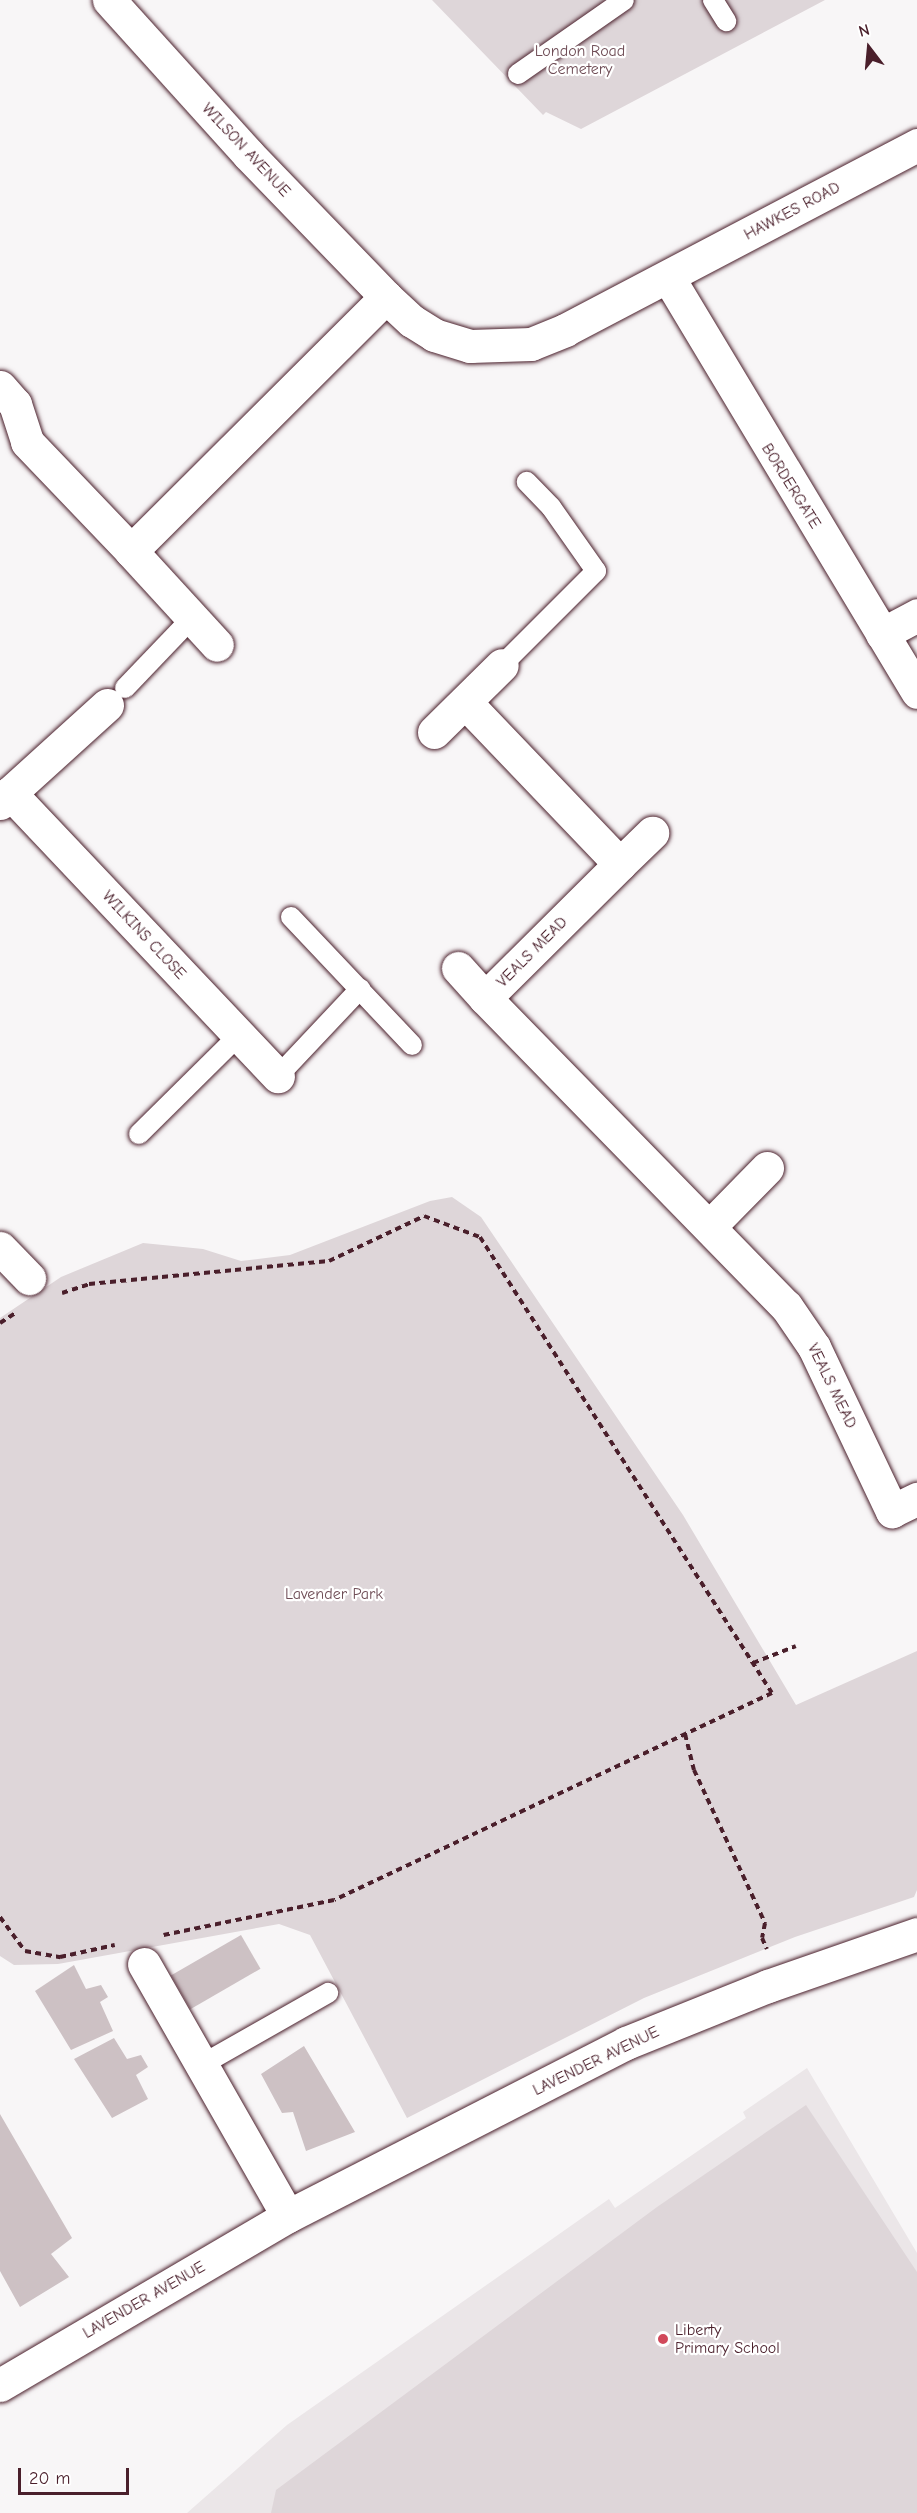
<!DOCTYPE html>
<html>
<head>
<meta charset="utf-8">
<style>
  body { margin:0 }
  #map { position:relative; width:917px; height:2513px; overflow:hidden; background:#f8f6f7; font-family:"Comic Neue",sans-serif }
  div>[style] { position:absolute }
  .built>* { inset:0; background:#ebe6e8 }
  .green>* { inset:0; background:#ded6d9 }
  .building>* { inset:0; background:#cdc1c4; transform-origin:0 0 }
  .path>* { height:4px; margin-top:-2px; transform-origin:0; background:repeating-linear-gradient(90deg,#4a1f2b 0 6px,transparent 0 10.5px) }
  .roads { filter:drop-shadow(0 0 2px #4a1f2b) drop-shadow(0 0 2px #4a1f2b) }
  .lane>* { height:20px; margin:-10px; padding:0 10px; transform-origin:10px; border-radius:10px; background:#fff }
  .street>* { height:33px; margin:-16.5px; padding:0 16.5px; transform-origin:16.5px; border-radius:16.5px; background:#fff }
  .secondary>* { height:33px; margin:-16.5px; padding:0 16.5px; transform-origin:16.5px; border-radius:16.5px; background:#fff }
  .dots>* { width:16px; height:16px; translate:-50% -50%; box-sizing:border-box; border:3px solid #fff; border-radius:50% }
  span { translate:-50% -50%; white-space:nowrap; text-align:center; line-height:1.15; -webkit-text-stroke:4.5px #fff; paint-order:stroke }
  .park-label { font-size:16px; color:#6f4d56 }
  .street-label { font-size:16px; color:#4a1f2b }
  .poi-label { font-size:16px; color:#4a1f2b }
  .left { translate:0 -50%; text-align:left }
  .north { position:absolute; left:839px; top:18px; width:60px; height:60px; -webkit-text-stroke:4px #fff; paint-order:stroke; rotate:344deg; font-size:16px; font-weight:700; line-height:24px; text-align:center; color:#4a1f2b }
  .north::after { content:''; display:block; margin:auto; width:21px; height:27px; background:#4a1f2b; clip-path:polygon(50% 0,100% 100%,50% 72%,0 100%) }
  .scale { position:absolute; left:18px; top:2468px; width:111px; height:27px; box-sizing:border-box; border:3px solid #4a1f2b; border-top:0; padding-left:8px; font-size:18px; line-height:21px; white-space:nowrap; color:#4a1f2b; -webkit-text-stroke:4px #fff; paint-order:stroke }
</style>
</head>
<body>
<div id="map">
  <div class="built">
    <i style="clip-path:polygon(807px 2068px,917px 2253px,917px 2513px,187px 2513px,287px 2425px,609px 2199px,615px 2208px,746px 2118px,743px 2112px)"></i>
  </div>
  <div class="green">
    <i style="clip-path:polygon(432px 0,825px 0,581px 129px,546px 112px,543px 115px)"></i>
    <i style="clip-path:polygon(452px 1197px,481px 1217px,683px 1515px,796px 1705px,917px 1651px,917px 1890px,914px 1897px,795px 1937px,644px 1998px,407px 2118px,310px 1935px,279px 1924px,58px 1964px,14px 1965px,0 1956px,0 1318px,61px 1277px,143px 1243px,203px 1249px,241px 1261px,290px 1255px,430px 1201px)"></i>
    <i style="clip-path:polygon(806px 2105px,917px 2272px,917px 2513px,271px 2513px,276px 2490px,657px 2207px)"></i>
  </div>
  <div class="building">
    <i style="left:241px;top:1935px;width:39px;height:81px;rotate:60deg"></i>
    <i style="clip-path:polygon(74px 1965px,86px 1989px,101px 1985px,108px 1997px,100px 2002px,113px 2031px,71px 2050px,35px 1991px)"></i>
    <i style="clip-path:polygon(114px 2038px,127px 2059px,141px 2055px,148px 2067px,136px 2075px,148px 2099px,112px 2118px,74px 2059px)"></i>
    <i style="clip-path:polygon(304px 2046px,355px 2132px,306px 2151px,293px 2112px,282px 2113px,261px 2074px)"></i>
    <i style="clip-path:polygon(0 2114px,72px 2238px,51px 2254px,69px 2277px,20px 2307px,0 2271px)"></i>
  </div>
  <div class="path">
    <i style="left:62px;top:1293px;width:28px;rotate:-18deg"></i>
    <i style="left:89px;top:1284px;width:241px;rotate:-5.5deg"></i>
    <i style="left:329px;top:1261px;width:105px;rotate:-25.3deg"></i>
    <i style="left:424px;top:1216px;width:60px;rotate:20.6deg"></i>
    <i style="left:480px;top:1237px;width:541px;rotate:57.37deg"></i>
    <i style="left:772px;top:1693px;width:484px;rotate:154.7deg"></i>
    <i style="left:334px;top:1900px;width:174px;rotate:168.4deg"></i>
    <i style="left:0;top:1323px;width:20px;rotate:-33deg"></i>
    <i style="left:753px;top:1663px;width:46px;rotate:-21.6deg"></i>
    <i style="left:685px;top:1734px;width:37px;rotate:76deg"></i>
    <i style="left:694px;top:1770px;width:169px;rotate:65.1deg"></i>
    <i style="left:765px;top:1923px;width:15px;rotate:101deg"></i>
    <i style="left:762px;top:1938px;width:12px;rotate:66deg"></i>
    <i style="left:0;top:1917px;width:42px;rotate:53.7deg"></i>
    <i style="left:25px;top:1951px;width:36px;rotate:10deg"></i>
    <i style="left:60px;top:1957px;width:56px;rotate:-12.3deg"></i>
  </div>
  <div class="roads">
    <div class="lane">
      <i style="left:713px;top:0;width:25px;rotate:58deg"></i>
      <i style="left:518px;top:74px;width:129px;rotate:-34.9deg"></i>
      <i style="left:502px;top:665px;width:133px;rotate:-45deg"></i>
      <i style="left:596px;top:571px;width:78px;rotate:-125.1deg"></i>
      <i style="left:551px;top:507px;width:35px;rotate:-134deg"></i>
      <i style="left:125px;top:688px;width:95px;rotate:-46.3deg"></i>
      <i style="left:291px;top:917px;width:176px;rotate:46.6deg"></i>
      <i style="left:278px;top:1076px;width:120px;rotate:-46.7deg"></i>
      <i style="left:139px;top:1134px;width:141px;rotate:-44.7deg"></i>
      <i style="left:203px;top:2064px;width:144px;rotate:-29.6deg"></i>
    </div>
    <div class="street">
      <i style="left:109px;top:0;width:207px;rotate:47.9deg"></i>
      <i style="left:248px;top:154px;width:199px;rotate:46deg"></i>
      <i style="left:386px;top:297px;width:35px;rotate:43deg"></i>
      <i style="left:412px;top:321px;width:26px;rotate:32deg"></i>
      <i style="left:434px;top:335px;width:38px;rotate:17deg"></i>
      <i style="left:470px;top:346px;width:61px;rotate:-1.9deg"></i>
      <i style="left:531px;top:344px;width:37px;rotate:-22deg"></i>
      <i style="left:565px;top:330px;width:398px;rotate:-27.7deg"></i>
      <i style="left:668px;top:277px;width:484px;rotate:59deg"></i>
      <i style="left:0;top:387px;width:23px;rotate:49deg"></i>
      <i style="left:15px;top:404px;width:40px;rotate:72deg"></i>
      <i style="left:27px;top:442px;width:151px;rotate:46.3deg"></i>
      <i style="left:131px;top:551px;width:360px;rotate:-44.9deg"></i>
      <i style="left:131px;top:551px;width:127px;rotate:47.5deg"></i>
      <i style="left:882px;top:634px;width:40px;rotate:-28deg"></i>
      <i style="left:465px;top:702px;width:224px;rotate:46.3deg"></i>
      <i style="left:620px;top:864px;width:190px;rotate:135.2deg"></i>
      <i style="left:485px;top:998px;width:431px;rotate:45.7deg"></i>
      <i style="left:786px;top:1306px;width:50px;rotate:55.7deg"></i>
      <i style="left:814px;top:1347px;width:182px;rotate:64.6deg"></i>
      <i style="left:892px;top:1511px;width:28px;rotate:-26deg"></i>
      <i style="left:434px;top:732px;width:95px;rotate:-44.6deg"></i>
      <i style="left:10px;top:793px;width:131px;rotate:-42.2deg"></i>
      <i style="left:0;top:803px;width:14px;rotate:-45deg"></i>
      <i style="left:10px;top:793px;width:390px;rotate:46.6deg"></i>
      <i style="left:620px;top:864px;width:45px;rotate:-44.1deg"></i>
      <i style="left:458px;top:968px;width:40px;rotate:48deg"></i>
      <i style="left:711px;top:1225px;width:80px;rotate:-45.5deg"></i>
      <i style="left:0;top:1248px;width:42px;rotate:46deg"></i>
      <i style="left:144px;top:1964px;width:290px;rotate:60.3deg"></i>
    </div>
    <div class="secondary">
      <i style="left:0;top:2385px;width:334px;rotate:-30.4deg"></i>
      <i style="left:288px;top:2216px;width:380px;rotate:-27.1deg"></i>
      <i style="left:626px;top:2043px;width:153px;rotate:-21.9deg"></i>
      <i style="left:768px;top:1986px;width:158px;rotate:-19.2deg"></i>
    </div>
  </div>
  <div class="dots">
    <i style="left:663px;top:2339px;background:#d1495b"></i>
  </div>
  <div class="park-label">
    <span style="left:580px;top:60px">London Road<br>Cemetery</span>
    <span style="left:334px;top:1594px">Lavender Park</span>
  </div>
  <div class="street-label">
    <span style="left:246px;top:150px;rotate:47deg">WILSON AVENUE</span>
    <span style="left:792px;top:211px;rotate:-28deg">HAWKES ROAD</span>
    <span style="left:791px;top:486px;rotate:58deg">BORDERGATE</span>
    <span style="left:144px;top:935px;rotate:47deg">WILKINS CLOSE</span>
    <span style="left:532px;top:952px;rotate:-45deg">VEALS MEAD</span>
    <span style="left:832px;top:1386px;rotate:64deg">VEALS MEAD</span>
    <span style="left:596px;top:2061px;rotate:-26deg">LAVENDER AVENUE</span>
    <span style="left:144px;top:2300px;rotate:-30deg">LAVENDER AVENUE</span>
  </div>
  <div class="poi-label">
    <span class="left" style="left:675px;top:2339px">Liberty<br>Primary School</span>
  </div>
  <div class="north">N</div>
  <div class="scale">20 m</div>
</div>
</body>
</html>
